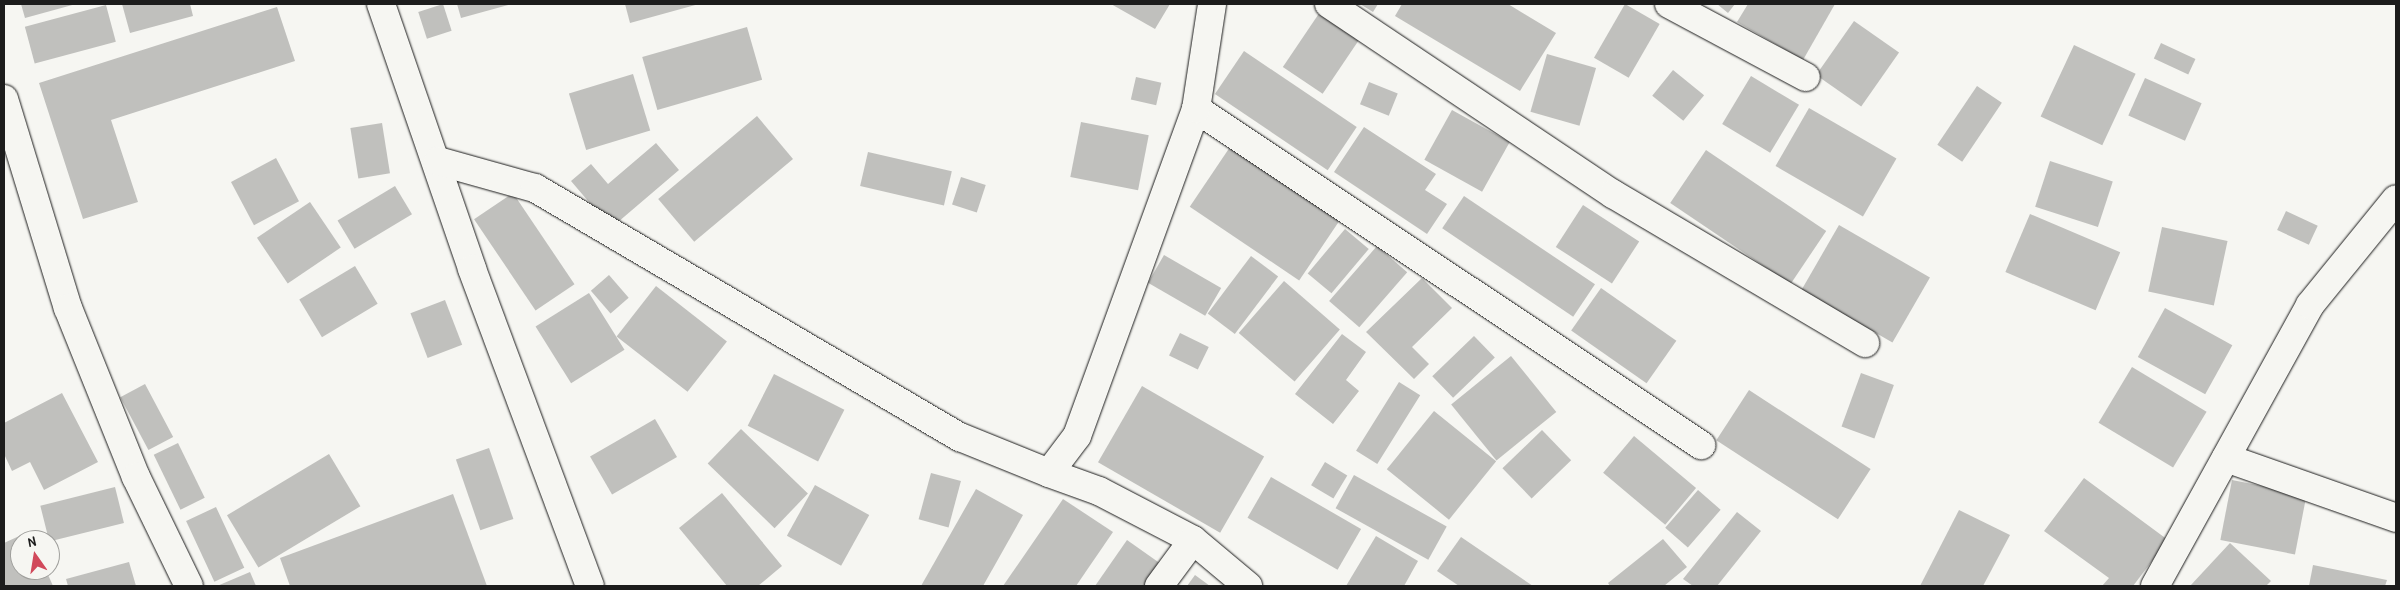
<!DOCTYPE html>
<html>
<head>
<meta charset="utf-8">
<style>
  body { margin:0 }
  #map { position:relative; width:2400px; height:590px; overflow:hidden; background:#f6f6f2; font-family:"Patrick Hand",sans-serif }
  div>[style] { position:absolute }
  .building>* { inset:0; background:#c0c0bd; transform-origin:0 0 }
  .roads { filter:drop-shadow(0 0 1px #1c1c1c) drop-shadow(0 0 1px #1c1c1c) }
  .minor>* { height:28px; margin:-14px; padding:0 14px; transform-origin:14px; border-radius:14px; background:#f6f6f2 }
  span { translate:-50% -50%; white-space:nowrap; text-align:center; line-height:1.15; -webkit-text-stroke:4px #f6f6f2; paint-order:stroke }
  .frame { position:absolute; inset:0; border:5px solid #1c1c1c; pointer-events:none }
  .north { position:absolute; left:10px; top:530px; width:50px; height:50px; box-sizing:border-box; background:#f6f6f2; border:1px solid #9f9f9c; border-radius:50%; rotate:347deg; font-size:14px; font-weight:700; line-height:20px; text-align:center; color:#1c1c1c }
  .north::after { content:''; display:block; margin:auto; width:18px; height:22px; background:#d1495b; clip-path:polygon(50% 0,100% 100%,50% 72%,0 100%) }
</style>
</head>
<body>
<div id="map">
  <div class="building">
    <i style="clip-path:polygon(21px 4px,76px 4px,25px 18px)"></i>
    <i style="clip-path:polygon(122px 4px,190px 4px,193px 16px,130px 33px)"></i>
    <i style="left:443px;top:4px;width:28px;height:26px;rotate:72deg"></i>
    <i style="clip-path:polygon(457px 4px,512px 4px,461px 18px)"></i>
    <i style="clip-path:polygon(625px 4px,699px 4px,630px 23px)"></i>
    <i style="clip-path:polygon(1111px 4px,1170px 4px,1155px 29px)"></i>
    <i style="clip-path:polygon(1360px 4px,1378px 4px,1373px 12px)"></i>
    <i style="clip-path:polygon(1402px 4px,1508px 4px,1556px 33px,1520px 91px,1395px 16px)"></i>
    <i style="left:1625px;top:4px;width:40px;height:62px;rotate:30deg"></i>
    <i style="clip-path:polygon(1717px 4px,1735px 4px,1728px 13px)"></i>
    <i style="clip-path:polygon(1748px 4px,1835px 4px,1803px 60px,1737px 22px)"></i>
    <i style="left:106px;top:5px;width:38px;height:84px;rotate:75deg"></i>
    <i style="clip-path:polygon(277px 7px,295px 61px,111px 120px,138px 202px,83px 219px,39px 83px)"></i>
    <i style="left:1322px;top:9px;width:48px;height:70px;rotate:34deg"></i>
    <i style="left:1854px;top:21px;width:55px;height:66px;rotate:35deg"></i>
    <i style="left:747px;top:27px;width:55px;height:109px;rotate:74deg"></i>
    <i style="left:2161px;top:43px;width:38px;height:17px;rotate:25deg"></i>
    <i style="left:2074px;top:45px;width:68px;height:79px;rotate:25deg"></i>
    <i style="left:1244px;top:51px;width:136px;height:52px;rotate:34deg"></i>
    <i style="left:1547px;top:54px;width:51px;height:60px;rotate:16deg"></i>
    <i style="left:1673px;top:70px;width:40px;height:33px;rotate:39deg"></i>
    <i style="left:633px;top:74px;width:59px;height:67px;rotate:73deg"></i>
    <i style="left:1751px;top:76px;width:56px;height:56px;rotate:31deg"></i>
    <i style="left:1136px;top:77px;width:26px;height:23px;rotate:13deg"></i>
    <i style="left:2145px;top:78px;width:62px;height:41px;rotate:24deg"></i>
    <i style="left:1369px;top:82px;width:31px;height:24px;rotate:22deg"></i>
    <i style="left:1977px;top:86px;width:30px;height:71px;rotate:34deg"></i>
    <i style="left:1809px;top:108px;width:101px;height:67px;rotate:30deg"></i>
    <i style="left:1452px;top:110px;width:66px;height:57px;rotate:29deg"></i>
    <i style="left:757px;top:116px;width:56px;height:129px;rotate:50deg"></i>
    <i style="left:1081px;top:122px;width:69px;height:56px;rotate:11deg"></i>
    <i style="left:382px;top:123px;width:51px;height:32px;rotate:81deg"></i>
    <i style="clip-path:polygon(1364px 127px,1436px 174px,1425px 190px,1447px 204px,1427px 234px,1334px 172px)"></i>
    <i style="clip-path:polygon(656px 143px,679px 170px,611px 228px,571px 181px,591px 164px,608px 184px)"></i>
    <i style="left:1230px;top:147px;width:132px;height:72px;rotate:34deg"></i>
    <i style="left:1706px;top:150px;width:145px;height:64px;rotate:34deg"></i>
    <i style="left:868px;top:152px;width:86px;height:35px;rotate:13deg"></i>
    <i style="left:276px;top:158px;width:49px;height:51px;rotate:62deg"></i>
    <i style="left:2050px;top:161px;width:66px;height:48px;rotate:18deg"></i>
    <i style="left:961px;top:177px;width:26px;height:29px;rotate:18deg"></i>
    <i style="left:395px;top:186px;width:33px;height:67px;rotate:59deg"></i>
    <i style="left:513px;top:193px;width:110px;height:47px;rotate:56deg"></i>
    <i style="left:1464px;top:196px;width:158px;height:39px;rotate:34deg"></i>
    <i style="left:310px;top:202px;width:55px;height:64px;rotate:56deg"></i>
    <i style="left:1583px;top:205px;width:67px;height:50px;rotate:33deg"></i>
    <i style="left:2286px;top:211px;width:35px;height:21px;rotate:25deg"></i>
    <i style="left:2030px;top:214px;width:98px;height:63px;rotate:23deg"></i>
    <i style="left:1839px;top:225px;width:105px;height:75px;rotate:30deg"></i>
    <i style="left:2162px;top:227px;width:67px;height:66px;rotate:12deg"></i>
    <i style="left:1345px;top:229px;width:31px;height:58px;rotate:40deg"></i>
    <i style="left:1377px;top:246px;width:40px;height:73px;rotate:41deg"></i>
    <i style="left:1164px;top:255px;width:66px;height:32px;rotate:30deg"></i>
    <i style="left:1251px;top:256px;width:34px;height:72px;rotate:37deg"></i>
    <i style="left:355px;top:266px;width:44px;height:65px;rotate:59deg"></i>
    <i style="left:609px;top:275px;width:30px;height:24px;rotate:49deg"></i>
    <i style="clip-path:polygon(1422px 278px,1452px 308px,1412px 347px,1429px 364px,1414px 379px,1366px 332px)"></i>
    <i style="left:1284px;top:281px;width:74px;height:69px;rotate:41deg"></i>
    <i style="left:656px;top:286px;width:90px;height:64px;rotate:38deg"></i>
    <i style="left:1601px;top:288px;width:92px;height:52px;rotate:35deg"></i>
    <i style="left:589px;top:293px;width:67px;height:63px;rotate:58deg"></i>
    <i style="left:445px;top:300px;width:48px;height:37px;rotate:69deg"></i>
    <i style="left:2165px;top:308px;width:77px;height:56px;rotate:29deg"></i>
    <i style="left:1180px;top:333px;width:32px;height:25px;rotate:26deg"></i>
    <i style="clip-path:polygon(1342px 334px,1366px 352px,1346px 380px,1359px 391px,1333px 424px,1295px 394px)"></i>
    <i style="left:1474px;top:336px;width:30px;height:58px;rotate:46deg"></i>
    <i style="left:1511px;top:356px;width:72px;height:77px;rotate:51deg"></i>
    <i style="left:2132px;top:367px;width:87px;height:65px;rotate:31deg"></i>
    <i style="left:1861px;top:373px;width:35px;height:57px;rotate:20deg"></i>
    <i style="left:774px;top:374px;width:79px;height:58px;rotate:27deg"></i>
    <i style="left:1399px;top:382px;width:25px;height:81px;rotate:32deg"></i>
    <i style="left:145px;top:384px;width:60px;height:28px;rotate:62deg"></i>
    <i style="left:1142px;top:386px;width:141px;height:88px;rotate:30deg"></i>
    <i style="left:1749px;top:390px;width:145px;height:60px;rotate:33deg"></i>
    <i style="clip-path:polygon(62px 393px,98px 462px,44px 490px,30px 462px,12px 471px,4px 454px,4px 423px)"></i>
    <i style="left:1434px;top:411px;width:80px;height:75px;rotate:39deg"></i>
    <i style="left:655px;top:419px;width:44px;height:75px;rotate:60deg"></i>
    <i style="left:741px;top:429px;width:93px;height:48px;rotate:44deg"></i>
    <i style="left:1542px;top:430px;width:42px;height:55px;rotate:46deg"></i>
    <i style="left:1634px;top:436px;width:81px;height:48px;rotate:40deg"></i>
    <i style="left:178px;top:443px;width:61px;height:27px;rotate:64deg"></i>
    <i style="left:489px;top:448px;width:75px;height:35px;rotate:71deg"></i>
    <i style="left:329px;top:454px;width:61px;height:119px;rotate:59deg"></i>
    <i style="left:1325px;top:462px;width:26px;height:27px;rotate:31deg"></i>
    <i style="left:931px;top:473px;width:31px;height:48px;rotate:15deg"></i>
    <i style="left:1354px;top:475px;width:106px;height:38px;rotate:29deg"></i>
    <i style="left:1271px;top:477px;width:104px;height:47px;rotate:30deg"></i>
    <i style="clip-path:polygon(2084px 478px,2168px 540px,2133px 586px,2102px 586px,2109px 578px,2044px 531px)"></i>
    <i style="left:2232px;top:480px;width:76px;height:61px;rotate:11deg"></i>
    <i style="left:815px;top:485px;width:62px;height:58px;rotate:29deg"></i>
    <i style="left:115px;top:487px;width:37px;height:77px;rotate:76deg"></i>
    <i style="clip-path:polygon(976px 489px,1023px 515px,983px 586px,921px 586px)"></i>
    <i style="left:1698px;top:490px;width:30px;height:50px;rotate:41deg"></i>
    <i style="clip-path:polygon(722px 493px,782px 566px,758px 586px,727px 586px,679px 528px)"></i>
    <i style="clip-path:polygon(453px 494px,487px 586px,290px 586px,280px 558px)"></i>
    <i style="clip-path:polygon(1063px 499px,1113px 532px,1076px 586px,1003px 586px)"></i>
    <i style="left:216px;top:507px;width:67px;height:33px;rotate:65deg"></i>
    <i style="clip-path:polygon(1959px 510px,2010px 535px,1983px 586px,1920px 586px)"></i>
    <i style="clip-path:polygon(1737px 512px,1761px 531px,1717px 586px,1693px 586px,1683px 579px)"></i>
    <i style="clip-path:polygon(28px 532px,32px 540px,20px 540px,20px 570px,46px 570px,53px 586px,4px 586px,4px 543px)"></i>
    <i style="clip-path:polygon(1376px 536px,1418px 561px,1404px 586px,1346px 586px)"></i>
    <i style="clip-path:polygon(1461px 537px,1533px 586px,1459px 586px,1437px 571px)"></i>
    <i style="clip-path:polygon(1663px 539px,1687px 567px,1664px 586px,1610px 586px,1608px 583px)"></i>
    <i style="clip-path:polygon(1127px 540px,1161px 564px,1145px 586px,1095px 586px)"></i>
    <i style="clip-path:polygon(2230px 543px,2271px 581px,2266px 586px,2190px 586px)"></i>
    <i style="clip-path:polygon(129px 562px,136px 586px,68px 586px,66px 579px)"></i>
    <i style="clip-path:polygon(2313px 565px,2387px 580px,2385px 586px,2309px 586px)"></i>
    <i style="clip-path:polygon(250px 572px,256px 586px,217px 586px)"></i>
    <i style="clip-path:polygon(1195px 575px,1210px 586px,1187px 586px)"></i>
  </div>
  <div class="roads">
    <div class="minor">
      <i style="left:381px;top:4px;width:280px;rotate:71deg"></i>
      <i style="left:472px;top:269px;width:338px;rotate:69.6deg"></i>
      <i style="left:1329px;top:4px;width:342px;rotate:33.8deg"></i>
      <i style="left:1613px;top:194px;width:293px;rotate:30.6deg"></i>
      <i style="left:1669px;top:4px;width:155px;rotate:28.1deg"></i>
      <i style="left:4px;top:99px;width:219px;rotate:73deg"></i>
      <i style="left:68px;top:308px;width:182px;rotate:68.1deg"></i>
      <i style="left:136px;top:477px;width:121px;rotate:64.1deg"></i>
      <i style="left:1196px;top:109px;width:607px;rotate:33.64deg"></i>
      <i style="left:438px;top:161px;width:101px;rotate:15.6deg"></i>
      <i style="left:535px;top:188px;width:493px;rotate:30.4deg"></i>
      <i style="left:960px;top:437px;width:96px;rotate:22deg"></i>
      <i style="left:1049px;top:473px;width:46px;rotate:-52.9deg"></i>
      <i style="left:1077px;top:436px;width:348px;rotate:-70deg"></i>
      <i style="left:1196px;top:109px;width:106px;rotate:-81.3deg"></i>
      <i style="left:2226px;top:458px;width:180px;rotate:19.4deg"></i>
      <i style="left:1049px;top:473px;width:53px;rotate:19.8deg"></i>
      <i style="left:1099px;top:491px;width:106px;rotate:27.5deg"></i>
      <i style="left:1193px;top:540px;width:72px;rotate:39.9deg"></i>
      <i style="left:1159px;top:586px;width:57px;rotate:-53.5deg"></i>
      <i style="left:2155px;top:586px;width:321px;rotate:-61.1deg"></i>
      <i style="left:2310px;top:305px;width:136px;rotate:-50.9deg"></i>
    </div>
  </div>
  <div class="frame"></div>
  <div class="north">N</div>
</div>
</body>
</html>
